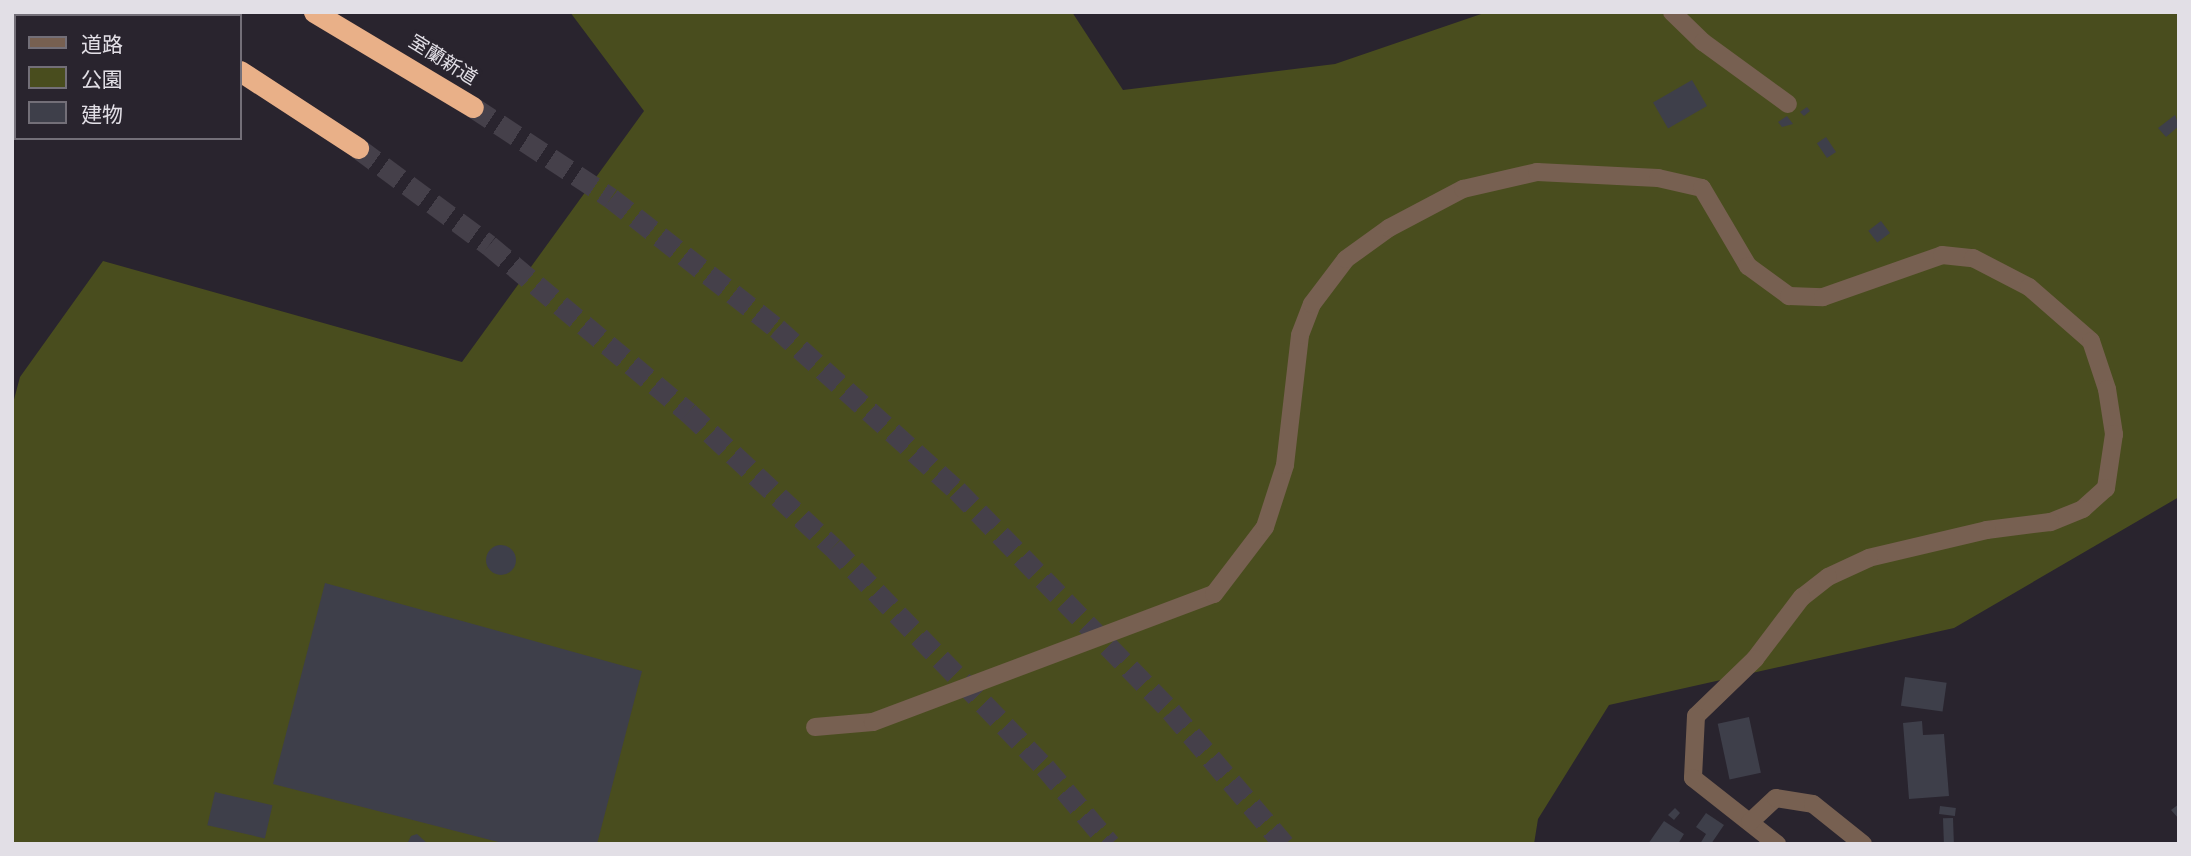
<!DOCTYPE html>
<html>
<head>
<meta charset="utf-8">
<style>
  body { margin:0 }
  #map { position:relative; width:2191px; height:856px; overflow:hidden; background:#29242e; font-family:"DejaVu Sans","Noto Sans JP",sans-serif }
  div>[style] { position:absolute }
  .green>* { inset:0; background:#494d1e }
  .building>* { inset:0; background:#3e3f4a; transform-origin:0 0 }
  .round { border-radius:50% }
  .highway-tunnel>* { height:21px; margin-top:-10.5px; transform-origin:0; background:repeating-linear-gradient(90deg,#45404a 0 21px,transparent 0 31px) }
  .minor>* { height:18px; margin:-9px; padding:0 9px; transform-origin:9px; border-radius:9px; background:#776051 }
  .highway>* { height:21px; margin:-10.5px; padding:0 10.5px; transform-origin:10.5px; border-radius:10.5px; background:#e9b088 }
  span { translate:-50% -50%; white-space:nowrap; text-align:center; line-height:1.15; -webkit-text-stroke:6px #29242e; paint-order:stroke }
  .street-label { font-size:19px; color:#e2dfe6 }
  .frame { position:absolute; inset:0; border:14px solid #e2dfe6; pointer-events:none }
  .legend { position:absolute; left:14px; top:14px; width:228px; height:126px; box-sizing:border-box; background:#29242e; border:2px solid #736f78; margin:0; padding:9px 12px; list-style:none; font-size:21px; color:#e2dfe6 }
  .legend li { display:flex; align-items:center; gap:14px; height:35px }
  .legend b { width:35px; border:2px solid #736f78 }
</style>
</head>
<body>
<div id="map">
  <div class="green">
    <i style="clip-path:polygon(570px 12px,1072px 12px,1123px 90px,1335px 64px,1487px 12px,2179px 12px,2179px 497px,1954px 628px,1609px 705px,1538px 819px,1534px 844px,12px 844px,12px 407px,20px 377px,103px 261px,462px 362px,644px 111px)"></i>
  </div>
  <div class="building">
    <i style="left:1692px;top:80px;width:30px;height:45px;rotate:60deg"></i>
    <i style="clip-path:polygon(1807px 107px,1810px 111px,1804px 116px,1800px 112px)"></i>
    <i style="clip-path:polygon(2175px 115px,2179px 126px,2166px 137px,2158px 128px)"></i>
    <i style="clip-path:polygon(1787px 116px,1793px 124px,1782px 127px,1778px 122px)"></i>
    <i style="left:1826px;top:137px;width:18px;height:11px;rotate:56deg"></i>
    <i style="left:1881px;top:221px;width:15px;height:16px;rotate:53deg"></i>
    <i class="round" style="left:486px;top:545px;width:30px;height:30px"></i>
    <i style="clip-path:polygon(325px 583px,642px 671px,597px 844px,506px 844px,273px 784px)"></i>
    <i style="left:1905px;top:677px;width:42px;height:29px;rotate:8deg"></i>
    <i style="left:1749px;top:717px;width:57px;height:32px;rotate:78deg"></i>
    <i style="clip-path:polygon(1922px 721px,1923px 735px,1944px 734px,1949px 796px,1909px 799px,1903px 723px)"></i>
    <i style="left:215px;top:792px;width:59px;height:34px;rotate:13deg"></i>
    <i style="clip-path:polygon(2179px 804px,2179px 819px,2171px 810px)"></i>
    <i style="left:1940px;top:806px;width:16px;height:8px;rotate:7deg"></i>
    <i style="clip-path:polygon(1675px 808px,1680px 813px,1674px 820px,1668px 815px)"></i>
    <i style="clip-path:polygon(1706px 813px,1724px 825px,1711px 844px,1700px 844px,1706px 834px,1696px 827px)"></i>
    <i style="left:1953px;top:818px;width:26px;height:10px;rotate:88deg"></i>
    <i style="clip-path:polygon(1664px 821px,1684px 834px,1678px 844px,1648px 844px)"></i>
    <i style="clip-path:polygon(417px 834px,428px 844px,407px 844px,411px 836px)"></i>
  </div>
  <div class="highway-tunnel">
    <i style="left:473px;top:107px;width:165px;rotate:33.4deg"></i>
    <i style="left:611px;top:198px;width:211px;rotate:38.1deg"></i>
    <i style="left:777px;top:328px;width:242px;rotate:42deg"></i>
    <i style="left:957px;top:490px;width:308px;rotate:45.9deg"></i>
    <i style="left:1171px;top:711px;width:175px;rotate:49.6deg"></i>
    <i style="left:358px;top:148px;width:163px;rotate:36.5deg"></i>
    <i style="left:489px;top:245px;width:260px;rotate:40deg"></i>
    <i style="left:688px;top:412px;width:198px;rotate:43deg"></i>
    <i style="left:833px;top:547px;width:306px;rotate:46.1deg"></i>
    <i style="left:1045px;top:767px;width:101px;rotate:49.8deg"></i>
  </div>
  <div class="minor">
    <i style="left:1672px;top:12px;width:43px;rotate:44.1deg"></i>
    <i style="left:1703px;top:42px;width:105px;rotate:36.1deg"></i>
    <i style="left:815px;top:727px;width:58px;rotate:-4.9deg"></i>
    <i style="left:873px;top:722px;width:364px;rotate:-20.6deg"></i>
    <i style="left:1214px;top:594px;width:84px;rotate:-52.7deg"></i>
    <i style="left:1265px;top:527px;width:65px;rotate:-72.1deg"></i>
    <i style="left:1285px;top:465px;width:131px;rotate:-83.4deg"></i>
    <i style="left:1300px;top:335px;width:33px;rotate:-69deg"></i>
    <i style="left:1312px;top:304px;width:56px;rotate:-52.9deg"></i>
    <i style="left:1346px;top:259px;width:53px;rotate:-35.8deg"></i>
    <i style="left:1389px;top:228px;width:84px;rotate:-27.8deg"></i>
    <i style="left:1463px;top:189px;width:76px;rotate:-12.9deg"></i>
    <i style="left:1537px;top:172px;width:121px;rotate:2.8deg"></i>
    <i style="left:1658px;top:178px;width:45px;rotate:12.8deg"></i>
    <i style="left:1702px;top:188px;width:91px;rotate:59.5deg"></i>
    <i style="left:1748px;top:266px;width:51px;rotate:36.2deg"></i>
    <i style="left:1789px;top:296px;width:34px;rotate:2deg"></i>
    <i style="left:1823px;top:297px;width:126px;rotate:-19.4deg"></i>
    <i style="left:1942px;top:255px;width:31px;rotate:6deg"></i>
    <i style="left:1973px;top:258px;width:63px;rotate:27.4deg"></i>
    <i style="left:2029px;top:287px;width:82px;rotate:41.1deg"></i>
    <i style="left:2091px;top:341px;width:51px;rotate:71.6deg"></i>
    <i style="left:2107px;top:389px;width:46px;rotate:81.2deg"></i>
    <i style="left:2114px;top:434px;width:55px;rotate:98.4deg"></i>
    <i style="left:2106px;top:488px;width:31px;rotate:138deg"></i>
    <i style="left:2083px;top:509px;width:35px;rotate:158deg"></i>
    <i style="left:2050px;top:522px;width:64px;rotate:172.8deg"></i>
    <i style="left:1987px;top:530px;width:121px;rotate:166.7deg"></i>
    <i style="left:1869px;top:558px;width:45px;rotate:155.1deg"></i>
    <i style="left:1828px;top:577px;width:33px;rotate:142deg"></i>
    <i style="left:1802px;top:597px;width:78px;rotate:127.2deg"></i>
    <i style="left:1755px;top:659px;width:82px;rotate:136deg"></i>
    <i style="left:1696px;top:716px;width:62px;rotate:92.8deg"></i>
    <i style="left:1693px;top:778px;width:107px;rotate:38.2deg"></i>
    <i style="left:1750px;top:822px;width:35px;rotate:-43deg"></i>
    <i style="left:1776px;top:798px;width:37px;rotate:9deg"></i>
    <i style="left:1813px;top:804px;width:64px;rotate:38.7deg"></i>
  </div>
  <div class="highway">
    <i style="left:145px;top:12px;width:6px;rotate:39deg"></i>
    <i style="left:314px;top:12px;width:185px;rotate:30.9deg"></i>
    <i style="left:240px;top:71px;width:141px;rotate:33.1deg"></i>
  </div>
  <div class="street-label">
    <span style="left:443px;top:60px;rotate:32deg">室蘭新道</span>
  </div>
  <div class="frame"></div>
  <ul class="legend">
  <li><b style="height:9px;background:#776051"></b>道路</li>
  <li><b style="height:19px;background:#494d1e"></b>公園</li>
  <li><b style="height:19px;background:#3e3f4a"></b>建物</li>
  </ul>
</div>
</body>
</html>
